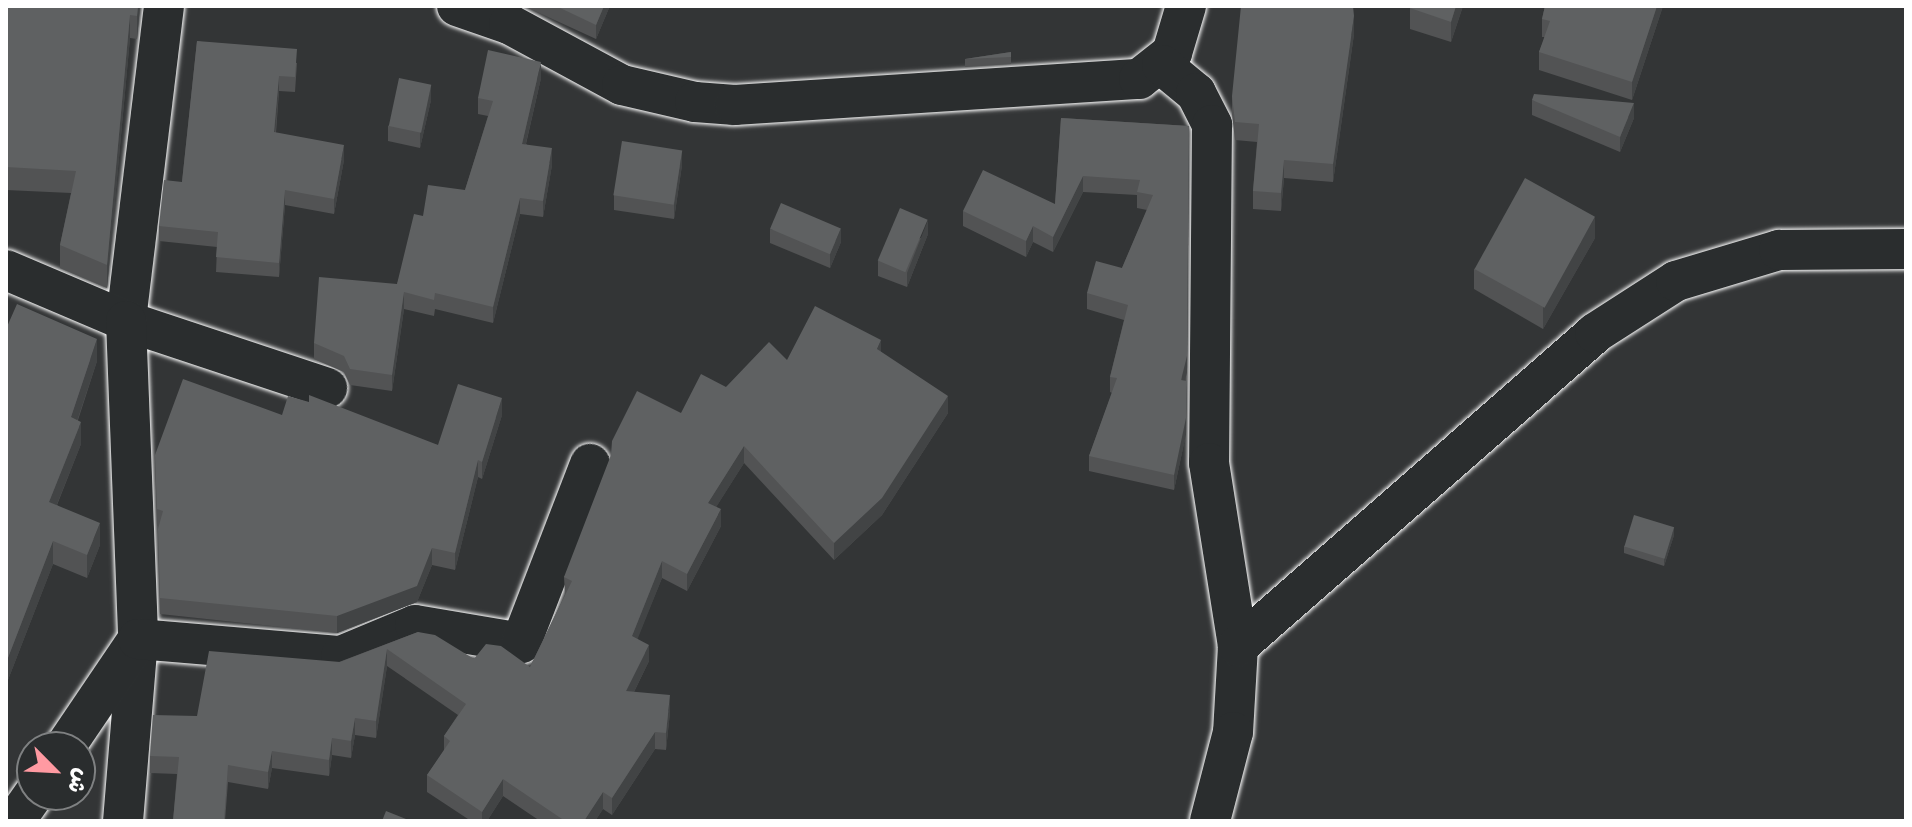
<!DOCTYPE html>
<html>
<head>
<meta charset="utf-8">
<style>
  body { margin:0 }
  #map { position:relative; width:1912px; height:827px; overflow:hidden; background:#333536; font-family:Dekko,"Playpen Sans Arabic",sans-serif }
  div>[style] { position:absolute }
  .roads { filter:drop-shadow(0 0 2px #fff) drop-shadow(0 0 2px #fff) }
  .minor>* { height:40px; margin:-20px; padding:0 20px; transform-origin:20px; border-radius:20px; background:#2a2d2e }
  .wall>* { inset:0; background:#525354 }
  .shaded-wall>* { inset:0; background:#424445 }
  .building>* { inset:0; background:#5f6162; transform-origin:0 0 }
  span { translate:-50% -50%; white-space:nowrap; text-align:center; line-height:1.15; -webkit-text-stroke:7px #2a2d2e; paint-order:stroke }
  .frame { position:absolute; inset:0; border:8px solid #fff; pointer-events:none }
  .north { position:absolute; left:16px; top:731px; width:80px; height:80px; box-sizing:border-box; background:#2a2d2e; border:2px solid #7f8182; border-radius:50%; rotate:114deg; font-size:22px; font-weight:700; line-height:32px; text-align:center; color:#fff }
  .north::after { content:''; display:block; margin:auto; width:28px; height:36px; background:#ff9aa2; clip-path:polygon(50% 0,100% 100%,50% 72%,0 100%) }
</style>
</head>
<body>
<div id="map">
  <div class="roads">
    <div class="minor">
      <i style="left:164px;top:6px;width:317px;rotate:96.9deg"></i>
      <i style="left:126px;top:321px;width:212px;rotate:18.4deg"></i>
      <i style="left:457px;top:6px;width:55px;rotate:19.1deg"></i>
      <i style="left:509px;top:24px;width:128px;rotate:28.4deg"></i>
      <i style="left:622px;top:85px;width:75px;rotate:13.1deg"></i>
      <i style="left:695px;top:102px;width:40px;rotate:4.3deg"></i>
      <i style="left:735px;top:105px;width:405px;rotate:-3.7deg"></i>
      <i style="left:1139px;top:79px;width:42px;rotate:-38.2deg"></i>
      <i style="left:1172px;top:53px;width:49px;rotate:-73.4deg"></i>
      <i style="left:1162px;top:65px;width:44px;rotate:39.5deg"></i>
      <i style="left:1196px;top:93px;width:36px;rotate:63deg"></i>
      <i style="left:1212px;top:125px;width:338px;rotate:90.5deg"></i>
      <i style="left:1209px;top:463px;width:185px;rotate:81deg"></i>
      <i style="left:1238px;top:646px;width:86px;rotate:93.3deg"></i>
      <i style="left:1233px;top:732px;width:92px;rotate:104.5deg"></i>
      <i style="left:6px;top:270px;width:130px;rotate:23deg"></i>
      <i style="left:126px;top:321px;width:318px;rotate:87.8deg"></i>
      <i style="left:138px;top:639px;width:183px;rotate:94.7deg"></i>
      <i style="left:1238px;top:646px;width:475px;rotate:-41.2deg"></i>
      <i style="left:1595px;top:333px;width:96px;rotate:-32.7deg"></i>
      <i style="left:1676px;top:281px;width:108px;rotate:-16.8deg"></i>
      <i style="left:1779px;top:250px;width:127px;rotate:-0.5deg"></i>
      <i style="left:65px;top:747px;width:130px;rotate:-55.9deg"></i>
      <i style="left:138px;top:639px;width:204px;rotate:4.8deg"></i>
      <i style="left:341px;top:656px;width:80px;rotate:-22.7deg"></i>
      <i style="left:415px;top:625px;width:108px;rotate:9.6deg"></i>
      <i style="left:521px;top:643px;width:192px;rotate:-68.9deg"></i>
      <i style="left:15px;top:821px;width:32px;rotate:-55deg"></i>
    </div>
  </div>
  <div class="wall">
    <i style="clip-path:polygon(6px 6px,140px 6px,137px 39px,130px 38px,107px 288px,60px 268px,60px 245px,71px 193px,6px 190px)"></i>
    <i style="clip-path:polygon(524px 6px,609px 6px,609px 8px,596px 39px)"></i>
    <i style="clip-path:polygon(1410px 6px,1463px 6px,1451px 42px,1410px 29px)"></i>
    <i style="clip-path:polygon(1545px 6px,1663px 6px,1632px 100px,1539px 70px,1539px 52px,1545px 37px,1542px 37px,1542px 19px)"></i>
    <i style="clip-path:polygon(1354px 34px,1333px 182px,1284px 178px,1281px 211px,1253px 209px,1253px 191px,1257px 142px,1235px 140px,1232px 114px,1232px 96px)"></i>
    <i style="clip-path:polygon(197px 41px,297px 63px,295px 92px,279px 91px,276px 133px,344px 160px,334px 214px,285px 205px,279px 277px,216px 272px,217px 247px,159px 241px,159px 226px,182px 182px)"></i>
    <i style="clip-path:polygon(1011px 52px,1011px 64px,965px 67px,965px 59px)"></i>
    <i style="clip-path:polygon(541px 78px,526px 144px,552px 165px,543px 217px,520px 214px,493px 323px,435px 309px,434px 316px,404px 309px,392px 391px,350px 385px,344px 372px,314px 359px,314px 343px,397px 284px,423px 216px,465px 190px,488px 116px,478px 114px,478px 98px)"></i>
    <i style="clip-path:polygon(431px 100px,420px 148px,388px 141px,388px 126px)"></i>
    <i style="clip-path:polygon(1532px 100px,1634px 118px,1620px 152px,1532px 115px)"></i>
    <i style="clip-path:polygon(1061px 118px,1189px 126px,1187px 372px,1185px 381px,1186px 434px,1174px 490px,1089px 471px,1089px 456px,1112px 393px,1110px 392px,1110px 377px,1124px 320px,1087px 309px,1087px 293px,1122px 268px,1147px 210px,1137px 208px,1137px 195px,1083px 192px,1053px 252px,1033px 242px,1026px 257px,963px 226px,963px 211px,1055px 204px)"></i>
    <i style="clip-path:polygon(682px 165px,674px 219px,614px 210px,614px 195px)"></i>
    <i style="clip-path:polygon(770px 229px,841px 242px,830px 268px,770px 243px)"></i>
    <i style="clip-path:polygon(928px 234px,907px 287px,878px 276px,878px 261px)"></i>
    <i style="clip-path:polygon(1595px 238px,1543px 329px,1474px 289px,1474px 269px)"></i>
    <i style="clip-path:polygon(6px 329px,97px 361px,78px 420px,81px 444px,57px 505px,100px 545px,87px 578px,53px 564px,6px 685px)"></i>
    <i style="clip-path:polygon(881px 352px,948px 413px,882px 515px,834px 560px,744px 463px,716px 507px,721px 526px,687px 591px,662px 578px,637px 639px,649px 661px,634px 692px,670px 712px,666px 750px,655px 749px,612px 815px,603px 809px,595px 821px,540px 821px,503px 796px,487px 821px,471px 821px,427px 792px,427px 775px,444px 751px,444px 736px,458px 715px,387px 666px,376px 738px,355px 735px,351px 758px,332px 755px,329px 776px,272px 768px,268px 789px,228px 782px,225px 821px,173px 821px,177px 774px,150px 773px,150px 756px,197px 716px,418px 632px,474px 659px,530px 667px,565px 595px,564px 577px,681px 413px,726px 387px,787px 360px)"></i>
    <i style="clip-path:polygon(282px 415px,438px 445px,502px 415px,482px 479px,478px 477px,455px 570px,432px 565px,417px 602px,337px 633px,160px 614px,158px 546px,158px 526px,157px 526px,155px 455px)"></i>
    <i style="clip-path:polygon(1674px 535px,1664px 566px,1624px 553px,1624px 546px)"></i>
  </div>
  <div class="shaded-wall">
    <i style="clip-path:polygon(138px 6px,140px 6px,137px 39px,137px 16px)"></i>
    <i style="clip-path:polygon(604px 6px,609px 6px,609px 8px,596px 39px,596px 25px)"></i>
    <i style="clip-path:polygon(1456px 6px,1463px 6px,1451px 42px,1451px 22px)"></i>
    <i style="clip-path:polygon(1657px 6px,1663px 6px,1632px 100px,1632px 82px)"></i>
    <i style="clip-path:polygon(130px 15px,130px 38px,107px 288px,107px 265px)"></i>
    <i style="clip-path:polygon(1354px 16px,1354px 34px,1333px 182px,1333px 164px)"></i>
    <i style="clip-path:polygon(541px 62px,541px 78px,522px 160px,522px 144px)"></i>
    <i style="clip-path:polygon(279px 76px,279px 91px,274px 147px,274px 132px)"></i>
    <i style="clip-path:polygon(431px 85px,431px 100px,420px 148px,420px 133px)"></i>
    <i style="clip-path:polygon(1634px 103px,1634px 118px,1620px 152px,1620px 137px)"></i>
    <i style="clip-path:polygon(1189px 126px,1187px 372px,1181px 396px)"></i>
    <i style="clip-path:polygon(344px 145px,344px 160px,334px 214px,334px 199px)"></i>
    <i style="clip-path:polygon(552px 148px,552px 165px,543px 217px,543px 201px)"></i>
    <i style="clip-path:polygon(682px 150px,682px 165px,674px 219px,674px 205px)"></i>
    <i style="clip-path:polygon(1284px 160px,1284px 178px,1281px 211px,1281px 193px)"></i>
    <i style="clip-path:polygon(1083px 176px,1083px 192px,1053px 252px,1053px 237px)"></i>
    <i style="clip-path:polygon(285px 190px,285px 205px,279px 277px,279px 263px)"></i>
    <i style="clip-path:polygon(520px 198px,520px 214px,493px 323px,493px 307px)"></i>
    <i style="clip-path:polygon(1595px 217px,1595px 238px,1543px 329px,1543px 308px)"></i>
    <i style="clip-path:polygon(928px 220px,928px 234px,907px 287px,907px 273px)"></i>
    <i style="clip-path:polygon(1033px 226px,1033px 242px,1026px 257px,1026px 241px)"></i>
    <i style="clip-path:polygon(841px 228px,841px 242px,830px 268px,830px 254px)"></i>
    <i style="clip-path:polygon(404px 292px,404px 309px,392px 391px,392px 375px)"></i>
    <i style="clip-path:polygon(97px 339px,97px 361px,71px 439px,71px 417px)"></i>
    <i style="clip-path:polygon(881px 340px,881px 357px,877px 349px)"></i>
    <i style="clip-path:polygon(1187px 381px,1186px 434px,1174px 490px,1174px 475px)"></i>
    <i style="clip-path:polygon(948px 396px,948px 413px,882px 515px,834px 560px,834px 543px)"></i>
    <i style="clip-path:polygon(502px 398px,502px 415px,482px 479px,482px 462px)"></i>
    <i style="clip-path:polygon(81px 422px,81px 444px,49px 524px,49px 502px)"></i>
    <i style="clip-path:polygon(744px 446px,744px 463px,708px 520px,708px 503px)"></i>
    <i style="clip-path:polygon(478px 460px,478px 477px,455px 570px,455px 553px)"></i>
    <i style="clip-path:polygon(721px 509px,721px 526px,687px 591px,687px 574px)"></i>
    <i style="clip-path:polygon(100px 523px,100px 545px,87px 578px,87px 555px)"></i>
    <i style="clip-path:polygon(1674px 527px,1674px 535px,1664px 566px,1664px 558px)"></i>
    <i style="clip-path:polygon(53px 541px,53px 564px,6px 685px,6px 663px)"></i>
    <i style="clip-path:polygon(432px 548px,432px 565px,417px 602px,337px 633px,337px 616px)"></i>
    <i style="clip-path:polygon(662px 561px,662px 578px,632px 653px,632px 636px)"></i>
    <i style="clip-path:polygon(649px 645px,649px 661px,626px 708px,626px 691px)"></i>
    <i style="clip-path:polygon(387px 649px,387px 666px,376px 738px,376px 721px)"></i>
    <i style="clip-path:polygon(670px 695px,670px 712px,666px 750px,666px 733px)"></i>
    <i style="clip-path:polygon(355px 718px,355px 735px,351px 758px,351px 741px)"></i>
    <i style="clip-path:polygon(655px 732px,655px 749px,612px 815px,612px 798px)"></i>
    <i style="clip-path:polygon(332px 738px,332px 755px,329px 776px,329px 760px)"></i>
    <i style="clip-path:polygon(272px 751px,272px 768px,268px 789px,268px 772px)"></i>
    <i style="clip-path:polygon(503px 779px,503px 796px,487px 821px,482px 821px,482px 812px)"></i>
    <i style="clip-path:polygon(603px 792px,603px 809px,595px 821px,584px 821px)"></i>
  </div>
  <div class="building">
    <i style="clip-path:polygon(6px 6px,138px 6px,137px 16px,130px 15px,107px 265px,60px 245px,76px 171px,6px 167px)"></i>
    <i style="clip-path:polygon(556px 6px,604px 6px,596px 25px)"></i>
    <i style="clip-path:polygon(1241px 6px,1353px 6px,1354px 16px,1333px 164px,1284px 160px,1281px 193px,1253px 191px,1259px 124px,1235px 122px,1232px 96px)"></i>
    <i style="clip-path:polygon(1410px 6px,1456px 6px,1451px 22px,1410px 8px)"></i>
    <i style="clip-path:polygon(1545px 6px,1657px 6px,1632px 82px,1539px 52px,1550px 21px,1542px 19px)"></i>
    <i style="clip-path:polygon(197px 41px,297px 49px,295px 77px,279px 76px,274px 132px,344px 145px,334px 199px,285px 190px,279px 263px,216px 257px,218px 232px,159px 226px,164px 180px,182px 182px)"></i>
    <i style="clip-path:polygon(488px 50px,541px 62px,522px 144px,552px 148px,543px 201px,520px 198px,493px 307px,435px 293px,434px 300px,404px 292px,392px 375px,350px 369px,344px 356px,314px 343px,319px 277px,397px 284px,414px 214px,423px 216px,428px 185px,465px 190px,493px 101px,478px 98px)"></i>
    <i style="clip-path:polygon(1011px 52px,1011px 57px,965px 59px)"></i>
    <i style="left:399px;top:78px;width:33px;height:49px;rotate:12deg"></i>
    <i style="clip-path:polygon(1534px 94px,1634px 103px,1620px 137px,1532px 100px)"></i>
    <i style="clip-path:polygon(1061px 118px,1189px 126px,1187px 356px,1181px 380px,1187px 381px,1186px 418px,1174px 475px,1089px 456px,1117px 378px,1110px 377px,1128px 305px,1087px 293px,1096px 261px,1122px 268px,1153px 195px,1137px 192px,1140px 180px,1083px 176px,1053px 237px,1033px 226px,1026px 241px,963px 211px,983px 170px,1055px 204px)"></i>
    <i style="left:622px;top:141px;width:61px;height:55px;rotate:9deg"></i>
    <i style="left:1525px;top:178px;width:80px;height:104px;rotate:29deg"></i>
    <i style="left:781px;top:203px;width:65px;height:28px;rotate:23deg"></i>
    <i style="left:900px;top:208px;width:30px;height:57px;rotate:23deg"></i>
    <i style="clip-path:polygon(17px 304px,97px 339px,71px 417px,81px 422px,49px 502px,100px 523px,87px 555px,53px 541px,6px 663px,6px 329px)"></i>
    <i style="clip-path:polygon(815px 306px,881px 340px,877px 349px,948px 396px,882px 498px,834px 543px,744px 446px,708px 503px,721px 509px,687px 574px,662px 561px,632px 636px,649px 645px,626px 691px,670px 695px,666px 733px,655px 732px,612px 798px,603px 792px,584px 821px,565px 821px,503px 779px,482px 812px,427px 775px,450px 741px,444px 736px,466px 704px,387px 649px,376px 721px,355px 718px,351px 741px,332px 738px,329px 760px,272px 751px,268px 772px,228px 765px,224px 821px,173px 821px,179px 757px,150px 756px,153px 715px,197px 716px,209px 651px,340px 662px,418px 632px,435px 635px,474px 659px,486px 644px,501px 646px,530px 667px,572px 581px,564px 577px,611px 455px,612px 441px,637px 391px,681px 413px,701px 374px,726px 387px,769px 342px,787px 360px)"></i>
    <i style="clip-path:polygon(183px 379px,282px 415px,288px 396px,309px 402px,309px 395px,438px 445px,458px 384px,502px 398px,482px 462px,478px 460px,455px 553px,432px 548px,417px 586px,337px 616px,160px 598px,158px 529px,163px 511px,157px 509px,155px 455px)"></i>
    <i style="left:1634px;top:515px;width:42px;height:33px;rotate:17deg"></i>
    <i style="clip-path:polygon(386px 811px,411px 821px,382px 821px)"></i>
  </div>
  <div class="frame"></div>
  <div class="north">ش</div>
</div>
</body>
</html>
